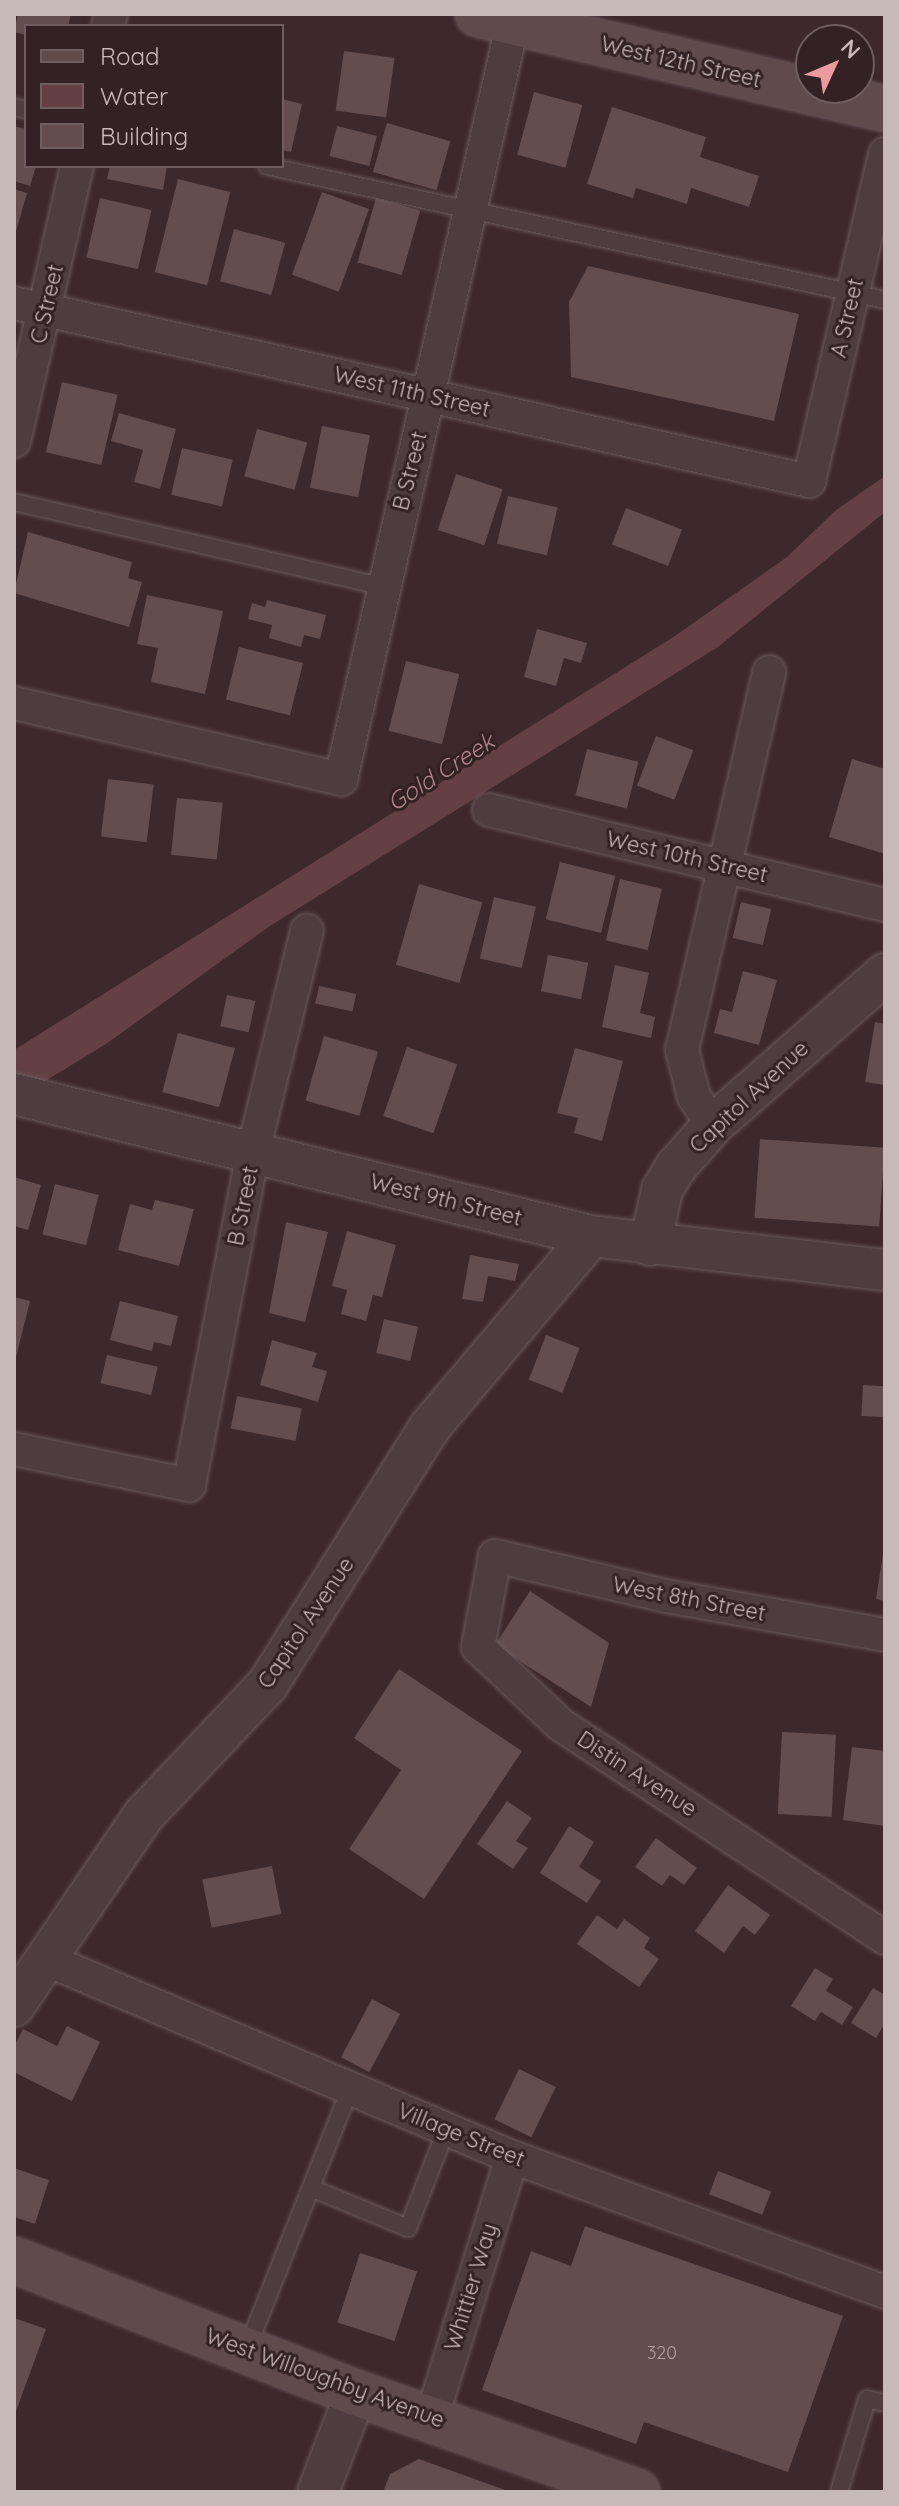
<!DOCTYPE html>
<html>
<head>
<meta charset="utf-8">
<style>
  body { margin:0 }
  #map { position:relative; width:899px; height:2506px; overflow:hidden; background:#3d282b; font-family:Quicksand,sans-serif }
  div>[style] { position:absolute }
  .water>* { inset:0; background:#644044 }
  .building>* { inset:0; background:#644d4f; transform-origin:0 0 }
  .roads { filter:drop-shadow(0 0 2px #6b5a5c) drop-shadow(0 0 2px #6b5a5c) }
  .service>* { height:16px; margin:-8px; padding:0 8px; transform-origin:8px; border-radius:8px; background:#4e3c3e }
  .minor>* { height:32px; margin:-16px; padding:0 16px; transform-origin:16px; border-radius:16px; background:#4e3c3e }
  .tertiary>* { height:40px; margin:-20px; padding:0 20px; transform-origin:20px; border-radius:20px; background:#4e3c3e }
  .secondary>* { height:44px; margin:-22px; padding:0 22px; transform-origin:22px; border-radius:22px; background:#604b4c }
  span { translate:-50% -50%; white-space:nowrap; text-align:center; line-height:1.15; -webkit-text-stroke:6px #332123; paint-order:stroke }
  .number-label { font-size:18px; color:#af9e9e }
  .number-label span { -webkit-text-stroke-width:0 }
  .street-label { font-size:22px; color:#c8b9b9 }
  .water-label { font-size:24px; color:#ac8488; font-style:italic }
  .frame { position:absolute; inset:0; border:16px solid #c8b9b9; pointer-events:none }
  .legend { position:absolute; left:24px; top:24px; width:260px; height:144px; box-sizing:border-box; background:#332123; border:2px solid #6f5e5f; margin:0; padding:10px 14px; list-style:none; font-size:24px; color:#c8b9b9 }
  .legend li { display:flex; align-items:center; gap:16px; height:40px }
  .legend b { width:40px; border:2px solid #6f5e5f }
  .north { position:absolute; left:795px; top:24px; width:80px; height:80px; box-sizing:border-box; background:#332123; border:2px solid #6f5e5f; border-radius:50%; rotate:46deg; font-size:22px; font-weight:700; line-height:32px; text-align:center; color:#c8b9b9 }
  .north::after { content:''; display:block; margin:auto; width:28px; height:36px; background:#ec9a9f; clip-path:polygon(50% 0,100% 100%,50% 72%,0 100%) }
</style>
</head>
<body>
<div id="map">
  <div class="water">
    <i style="clip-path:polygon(885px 476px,885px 512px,718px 647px,270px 926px,106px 1044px,14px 1100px,14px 1050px,675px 636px,787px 557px,836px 510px)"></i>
  </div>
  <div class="building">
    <i style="clip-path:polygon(18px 14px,71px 14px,68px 26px,26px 26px,26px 35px,14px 32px)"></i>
    <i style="left:344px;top:51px;width:51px;height:60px;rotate:8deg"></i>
    <i style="left:534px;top:92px;width:50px;height:65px;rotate:15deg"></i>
    <i style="clip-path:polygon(282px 99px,302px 104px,291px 152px,282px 150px)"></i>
    <i style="clip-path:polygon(612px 107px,706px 137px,700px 157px,759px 176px,749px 207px,691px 188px,687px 204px,636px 188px,633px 198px,587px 184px)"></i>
    <i style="left:387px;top:123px;width:66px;height:51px;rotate:16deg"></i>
    <i style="clip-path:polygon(14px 126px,26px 129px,26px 166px,36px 166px,30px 186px,14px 181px)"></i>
    <i style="left:337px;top:126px;width:41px;height:31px;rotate:14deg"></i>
    <i style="clip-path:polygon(110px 166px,167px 166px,163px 190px,107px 179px)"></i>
    <i style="left:178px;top:179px;width:54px;height:96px;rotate:14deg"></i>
    <i style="clip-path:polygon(14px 189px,27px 193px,15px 235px,14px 235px)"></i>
    <i style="left:322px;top:192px;width:50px;height:88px;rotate:20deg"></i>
    <i style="left:100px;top:198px;width:53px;height:61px;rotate:13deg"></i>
    <i style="left:376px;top:198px;width:46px;height:67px;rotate:16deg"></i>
    <i style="left:234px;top:229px;width:53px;height:54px;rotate:15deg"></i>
    <i style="clip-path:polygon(588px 266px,799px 314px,774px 421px,571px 377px,569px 302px)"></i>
    <i style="left:62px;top:382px;width:57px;height:72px;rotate:13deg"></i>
    <i style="clip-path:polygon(119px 413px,176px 429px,160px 489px,134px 482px,143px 450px,111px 441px)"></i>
    <i style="left:322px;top:426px;width:49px;height:63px;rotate:11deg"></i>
    <i style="left:257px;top:429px;width:52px;height:49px;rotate:15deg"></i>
    <i style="left:182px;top:448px;width:52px;height:48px;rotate:13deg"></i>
    <i style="left:456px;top:474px;width:49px;height:59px;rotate:18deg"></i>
    <i style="left:508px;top:496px;width:51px;height:49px;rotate:13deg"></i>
    <i style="left:626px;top:508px;width:60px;height:39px;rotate:21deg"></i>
    <i style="clip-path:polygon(28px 532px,132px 562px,128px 578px,142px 582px,129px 627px,14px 593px)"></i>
    <i style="clip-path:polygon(147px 595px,223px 611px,205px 694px,151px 682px,158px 648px,137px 644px)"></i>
    <i style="clip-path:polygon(267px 600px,326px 615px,320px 639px,304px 635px,301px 647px,269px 638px,272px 625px,248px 619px,252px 603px,265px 607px)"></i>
    <i style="clip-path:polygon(537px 629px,587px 643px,581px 663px,564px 658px,556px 686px,524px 677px)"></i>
    <i style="left:239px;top:647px;width:66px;height:54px;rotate:14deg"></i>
    <i style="left:406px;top:661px;width:55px;height:72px;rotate:14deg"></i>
    <i style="left:656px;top:736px;width:40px;height:53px;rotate:21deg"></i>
    <i style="left:587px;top:749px;width:53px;height:48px;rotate:14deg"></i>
    <i style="clip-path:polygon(852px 759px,885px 769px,885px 854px,829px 837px)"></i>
    <i style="left:108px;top:779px;width:46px;height:58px;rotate:7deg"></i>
    <i style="left:177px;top:798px;width:46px;height:57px;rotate:6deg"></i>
    <i style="left:560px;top:862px;width:57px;height:59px;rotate:14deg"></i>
    <i style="left:620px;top:879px;width:43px;height:63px;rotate:13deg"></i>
    <i style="left:419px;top:884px;width:66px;height:84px;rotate:16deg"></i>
    <i style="left:494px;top:897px;width:43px;height:63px;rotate:13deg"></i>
    <i style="left:741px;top:902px;width:31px;height:37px;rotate:13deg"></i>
    <i style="left:548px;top:955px;width:41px;height:37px;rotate:11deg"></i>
    <i style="clip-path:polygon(615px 965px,649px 973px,640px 1013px,655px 1017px,651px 1038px,602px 1027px)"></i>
    <i style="clip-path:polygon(743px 971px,777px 980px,759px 1045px,714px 1033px,720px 1009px,732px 1012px)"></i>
    <i style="left:319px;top:986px;width:38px;height:18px;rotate:12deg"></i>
    <i style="left:227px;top:995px;width:29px;height:32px;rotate:12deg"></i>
    <i style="clip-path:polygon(875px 1022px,885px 1024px,885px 1085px,865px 1082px)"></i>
    <i style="left:178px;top:1033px;width:59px;height:61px;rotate:15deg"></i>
    <i style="left:324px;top:1036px;width:56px;height:67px;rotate:16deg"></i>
    <i style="left:407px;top:1047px;width:53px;height:73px;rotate:19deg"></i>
    <i style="clip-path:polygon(575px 1048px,623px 1061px,602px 1141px,574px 1133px,578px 1118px,557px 1113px)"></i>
    <i style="left:760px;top:1139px;width:125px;height:79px;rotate:4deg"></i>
    <i style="clip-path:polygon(14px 1177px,41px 1185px,28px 1230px,14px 1226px)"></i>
    <i style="left:55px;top:1184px;width:45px;height:52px;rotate:14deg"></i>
    <i style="clip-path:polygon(155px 1200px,194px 1209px,179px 1266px,118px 1250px,130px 1204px,152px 1210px)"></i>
    <i style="clip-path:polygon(286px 1222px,328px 1232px,305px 1322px,269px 1313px)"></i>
    <i style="clip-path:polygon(347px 1231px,396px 1245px,382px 1297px,373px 1295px,366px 1321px,341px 1314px,347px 1290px,332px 1286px)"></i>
    <i style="clip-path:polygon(470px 1255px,519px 1264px,515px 1281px,488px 1276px,483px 1302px,462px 1299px)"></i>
    <i style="clip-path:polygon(14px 1297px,30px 1301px,15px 1361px,14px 1361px)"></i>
    <i style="clip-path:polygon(120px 1301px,178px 1316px,171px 1346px,154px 1342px,152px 1351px,110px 1340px)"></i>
    <i style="left:384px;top:1319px;width:35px;height:35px;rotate:13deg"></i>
    <i style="left:546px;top:1335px;width:36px;height:48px;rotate:21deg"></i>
    <i style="clip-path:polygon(272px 1340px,317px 1353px,312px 1367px,327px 1371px,318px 1402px,260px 1385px)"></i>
    <i style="left:107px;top:1355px;width:52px;height:29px;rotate:13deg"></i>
    <i style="left:863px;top:1385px;width:22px;height:31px;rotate:3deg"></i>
    <i style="left:237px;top:1396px;width:66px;height:33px;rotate:11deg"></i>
    <i style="clip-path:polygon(883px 1554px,885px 1554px,885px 1601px,876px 1599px)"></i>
    <i style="clip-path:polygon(530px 1591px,609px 1643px,591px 1707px,495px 1645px)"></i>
    <i style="clip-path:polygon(399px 1669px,522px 1751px,424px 1899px,349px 1849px,401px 1770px,354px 1738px)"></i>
    <i style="left:782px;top:1732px;width:54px;height:82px;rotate:3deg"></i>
    <i style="clip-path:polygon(852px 1747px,885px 1751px,885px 1826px,843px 1820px)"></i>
    <i style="clip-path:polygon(507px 1801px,532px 1818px,516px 1841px,528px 1848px,513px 1869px,477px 1844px)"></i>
    <i style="clip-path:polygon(569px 1826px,594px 1842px,579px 1867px,601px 1881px,587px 1903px,540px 1873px)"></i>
    <i style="clip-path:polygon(656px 1838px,697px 1868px,684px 1885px,670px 1875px,662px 1886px,635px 1867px)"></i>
    <i style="left:272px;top:1866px;width:49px;height:71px;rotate:79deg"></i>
    <i style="clip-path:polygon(728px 1885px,770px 1915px,755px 1935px,743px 1926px,724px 1953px,695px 1931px)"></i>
    <i style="clip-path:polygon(597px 1915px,617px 1929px,624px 1919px,650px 1938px,644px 1948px,659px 1959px,639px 1987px,577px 1944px)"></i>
    <i style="clip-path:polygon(815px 1968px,833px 1979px,826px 1991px,853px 2007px,842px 2025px,821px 2012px,815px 2021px,791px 2006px)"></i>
    <i style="clip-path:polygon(873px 1988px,885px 1995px,885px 2023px,876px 2038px,851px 2023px)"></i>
    <i style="left:372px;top:1999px;width:32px;height:66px;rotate:28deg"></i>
    <i style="clip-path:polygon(67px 2026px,100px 2042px,72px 2101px,14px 2072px,14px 2047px,23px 2029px,57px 2046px)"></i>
    <i style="left:519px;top:2069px;width:41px;height:56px;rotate:26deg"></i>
    <i style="clip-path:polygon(14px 2168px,49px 2180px,35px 2224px,14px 2217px)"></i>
    <i style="left:718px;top:2171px;width:57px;height:25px;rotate:21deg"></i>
    <i style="clip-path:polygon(585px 2226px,843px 2316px,788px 2472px,644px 2422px,636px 2444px,482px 2390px,531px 2251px,571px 2266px)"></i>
    <i style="left:360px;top:2253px;width:60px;height:73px;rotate:18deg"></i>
    <i style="clip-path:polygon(14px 2318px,46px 2329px,14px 2417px)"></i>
    <i style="clip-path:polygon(419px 2459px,511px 2492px,383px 2492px,390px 2474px)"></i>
  </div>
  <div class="roads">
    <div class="service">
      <i style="left:14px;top:107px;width:12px;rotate:14deg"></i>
      <i style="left:267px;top:166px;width:632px;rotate:12.23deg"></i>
      <i style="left:14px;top:502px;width:377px;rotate:12.9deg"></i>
      <i style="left:311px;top:2188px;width:105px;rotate:22.4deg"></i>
      <i style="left:408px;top:2228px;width:105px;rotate:-68.8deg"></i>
      <i style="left:247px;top:2349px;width:280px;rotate:-68.4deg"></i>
      <i style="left:839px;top:2492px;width:97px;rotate:-73.2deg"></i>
      <i style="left:867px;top:2399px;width:18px;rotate:13deg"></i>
    </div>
    <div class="minor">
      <i style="left:108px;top:26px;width:12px;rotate:-76deg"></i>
      <i style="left:14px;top:303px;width:815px;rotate:12.62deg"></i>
      <i style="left:809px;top:481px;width:336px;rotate:-76.9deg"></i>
      <i style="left:14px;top:441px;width:282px;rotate:-77.1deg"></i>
      <i style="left:14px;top:703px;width:336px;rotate:13.1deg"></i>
      <i style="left:341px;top:779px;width:776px;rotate:-77.2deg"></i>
      <i style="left:489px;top:810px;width:407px;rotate:13.5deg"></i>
      <i style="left:713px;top:1125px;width:34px;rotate:-124deg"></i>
      <i style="left:694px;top:1097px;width:49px;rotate:-104.3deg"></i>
      <i style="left:682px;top:1050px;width:388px;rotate:-77deg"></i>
      <i style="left:14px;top:1449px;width:179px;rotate:11.6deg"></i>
      <i style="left:189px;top:1485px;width:339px;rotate:-79.1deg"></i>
      <i style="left:253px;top:1152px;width:228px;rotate:-76.3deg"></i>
      <i style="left:885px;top:1635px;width:222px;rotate:-169.9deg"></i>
      <i style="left:666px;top:1596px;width:176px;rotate:-166.8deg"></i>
      <i style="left:495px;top:1556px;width:93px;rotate:100.6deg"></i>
      <i style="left:478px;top:1647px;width:114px;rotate:43.2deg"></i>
      <i style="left:561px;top:1725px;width:388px;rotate:33.3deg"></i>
      <i style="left:45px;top:1959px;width:507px;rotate:22.98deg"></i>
      <i style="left:512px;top:2157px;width:397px;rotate:19.9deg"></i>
      <i style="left:432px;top:2417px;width:272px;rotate:-72.9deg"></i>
    </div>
    <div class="tertiary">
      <i style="left:14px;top:1094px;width:594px;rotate:13.83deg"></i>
      <i style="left:591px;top:1236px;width:296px;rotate:6.6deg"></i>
      <i style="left:650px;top:1245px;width:56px;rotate:-77.7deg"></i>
      <i style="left:662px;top:1190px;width:27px;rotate:-59deg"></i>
      <i style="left:676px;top:1167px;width:56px;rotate:-48.6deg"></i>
      <i style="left:713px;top:1125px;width:229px;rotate:-41.3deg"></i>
      <i style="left:14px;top:2006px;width:231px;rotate:-55.8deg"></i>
      <i style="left:144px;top:1815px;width:180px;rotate:-46.6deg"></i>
      <i style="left:268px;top:1684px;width:302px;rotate:-57.8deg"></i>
      <i style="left:429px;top:1428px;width:251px;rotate:-49.8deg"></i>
      <i style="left:318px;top:2492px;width:106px;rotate:-69deg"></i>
    </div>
    <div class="secondary">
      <i style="left:478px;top:14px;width:418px;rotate:13.1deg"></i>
      <i style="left:14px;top:2260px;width:367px;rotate:21.3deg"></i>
      <i style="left:356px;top:2393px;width:298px;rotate:19.4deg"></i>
    </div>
  </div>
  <div class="number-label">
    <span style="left:662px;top:2353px">320</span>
  </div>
  <div class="street-label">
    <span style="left:681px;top:62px;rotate:13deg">West 12th Street</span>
    <span style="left:47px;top:304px;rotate:-77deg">C Street</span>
    <span style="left:847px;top:318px;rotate:-77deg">A Street</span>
    <span style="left:412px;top:392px;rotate:13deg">West 11th Street</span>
    <span style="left:410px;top:471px;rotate:-76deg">B Street</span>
    <span style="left:687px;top:857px;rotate:13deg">West 10th Street</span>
    <span style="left:749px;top:1097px;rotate:-43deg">Capitol Avenue</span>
    <span style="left:446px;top:1200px;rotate:14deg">West 9th Street</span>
    <span style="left:243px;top:1206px;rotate:-79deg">B Street</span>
    <span style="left:689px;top:1599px;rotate:11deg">West 8th Street</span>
    <span style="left:306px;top:1623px;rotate:-56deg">Capitol Avenue</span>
    <span style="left:637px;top:1774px;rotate:33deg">Distin Avenue</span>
    <span style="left:461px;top:2135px;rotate:22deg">Village Street</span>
    <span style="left:471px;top:2287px;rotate:-73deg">Whittier Way</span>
    <span style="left:325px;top:2378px;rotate:20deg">West Willoughby Avenue</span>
  </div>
  <div class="water-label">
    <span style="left:441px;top:772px;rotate:-33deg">Gold Creek</span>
  </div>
  <div class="frame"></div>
  <ul class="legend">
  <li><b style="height:10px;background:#604b4c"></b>Road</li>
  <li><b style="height:22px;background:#644044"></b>Water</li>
  <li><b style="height:22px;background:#644d4f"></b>Building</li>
  </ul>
  <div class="north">N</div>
</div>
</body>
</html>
